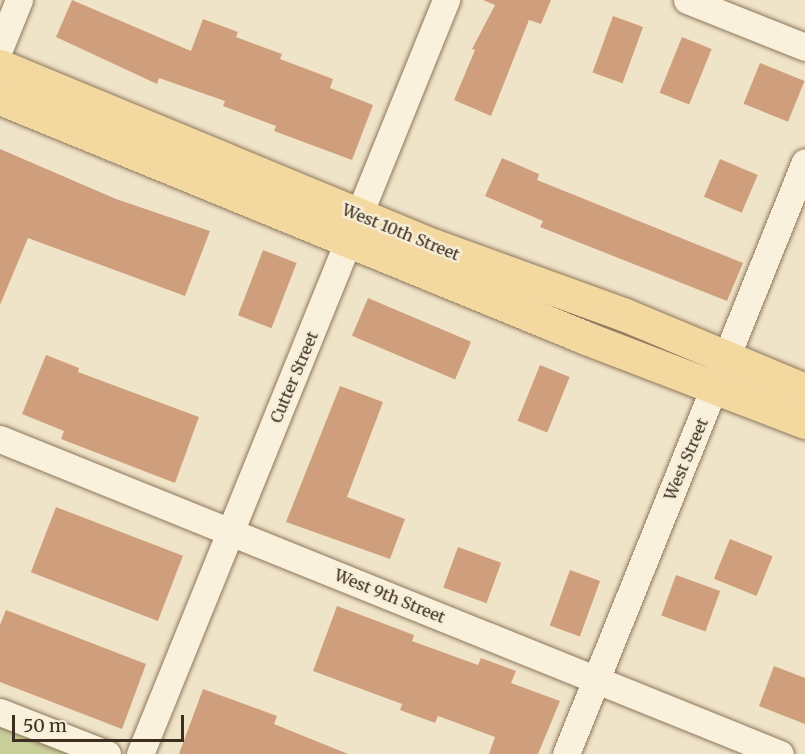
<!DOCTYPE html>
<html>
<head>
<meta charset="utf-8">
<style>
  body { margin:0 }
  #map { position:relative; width:805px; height:754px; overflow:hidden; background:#f0e4c8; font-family:Merriweather,serif }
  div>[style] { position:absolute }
  .green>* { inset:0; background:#c9cf9b }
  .building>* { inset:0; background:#cf9f7d; transform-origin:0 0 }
  .roads { filter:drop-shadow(0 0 2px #8d765c) drop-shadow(0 0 2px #8d765c) }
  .minor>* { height:27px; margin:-13.5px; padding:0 13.5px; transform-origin:13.5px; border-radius:13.5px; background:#faf1dc }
  .major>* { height:33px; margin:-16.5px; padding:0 16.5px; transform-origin:16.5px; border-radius:16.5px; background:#f3d9a0 }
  span { translate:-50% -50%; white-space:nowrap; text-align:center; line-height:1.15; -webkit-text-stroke:5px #f7eed8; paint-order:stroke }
  .street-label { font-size:16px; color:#3d2e20 }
  .scale { position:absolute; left:12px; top:715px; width:172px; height:27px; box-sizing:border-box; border:3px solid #3d2e20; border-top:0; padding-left:8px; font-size:18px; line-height:21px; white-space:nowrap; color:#3d2e20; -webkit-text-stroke:4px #f7eed8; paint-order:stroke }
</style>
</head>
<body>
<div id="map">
  <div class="green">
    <i style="clip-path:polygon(0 715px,101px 754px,0 754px)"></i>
  </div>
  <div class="building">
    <i style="clip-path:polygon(72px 0,191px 51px,203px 19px,238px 32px,236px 37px,282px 54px,280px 59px,333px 79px,330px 88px,373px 105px,352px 160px,274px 131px,276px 126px,223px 106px,225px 101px,159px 78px,157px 84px,56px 37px)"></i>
    <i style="clip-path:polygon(483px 0,551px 0,541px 24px,529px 20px,491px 116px,454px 100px,475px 50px,472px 49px,495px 5px)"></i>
    <i style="left:613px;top:16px;width:32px;height:60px;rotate:20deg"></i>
    <i style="left:682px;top:37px;width:32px;height:60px;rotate:22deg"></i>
    <i style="left:760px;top:63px;width:48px;height:44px;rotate:22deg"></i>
    <i style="clip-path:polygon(0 149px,116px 199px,210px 231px,185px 296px,28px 238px,0 305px)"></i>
    <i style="clip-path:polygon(502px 158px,539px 174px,537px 180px,743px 263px,727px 301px,540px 227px,543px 221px,485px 196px)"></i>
    <i style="left:720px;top:159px;width:41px;height:41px;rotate:23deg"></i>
    <i style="left:263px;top:250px;width:36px;height:70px;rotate:21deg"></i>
    <i style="left:368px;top:298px;width:112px;height:41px;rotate:23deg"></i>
    <i style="clip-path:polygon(46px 355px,79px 368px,78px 372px,199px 417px,175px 483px,61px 439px,64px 431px,22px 414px)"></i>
    <i style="left:540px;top:365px;width:32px;height:60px;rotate:22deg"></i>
    <i style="clip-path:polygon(340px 386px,383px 402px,347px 497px,405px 519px,390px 559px,286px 522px)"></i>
    <i style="left:56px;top:507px;width:136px;height:70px;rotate:21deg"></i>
    <i style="left:730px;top:539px;width:46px;height:43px;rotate:22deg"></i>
    <i style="left:458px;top:547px;width:46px;height:43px;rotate:20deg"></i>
    <i style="left:570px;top:570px;width:32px;height:59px;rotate:20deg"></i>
    <i style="left:676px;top:575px;width:47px;height:43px;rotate:20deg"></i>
    <i style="clip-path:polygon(337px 606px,414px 635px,412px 641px,478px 665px,481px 658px,516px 671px,511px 683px,560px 701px,538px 754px,489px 754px,495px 737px,438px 716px,435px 723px,400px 710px,402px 704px,313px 671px)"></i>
    <i style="clip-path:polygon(6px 610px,146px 664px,122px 729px,0 682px,0 625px)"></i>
    <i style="clip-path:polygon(774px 666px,805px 678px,805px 724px,759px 706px)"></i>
    <i style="clip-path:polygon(203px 689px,277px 716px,274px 724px,348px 754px,179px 754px)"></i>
  </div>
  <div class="roads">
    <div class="minor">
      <i style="left:687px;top:0;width:127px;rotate:21.7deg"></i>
      <i style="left:0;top:47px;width:51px;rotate:-68deg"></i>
      <i style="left:0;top:439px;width:841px;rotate:21.99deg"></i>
      <i style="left:0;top:712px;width:115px;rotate:21.4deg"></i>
      <i style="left:140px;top:754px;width:814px;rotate:-67.91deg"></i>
      <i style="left:566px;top:754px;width:638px;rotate:-68.02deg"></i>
    </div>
    <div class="major">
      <i style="left:0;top:66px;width:471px;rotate:22.5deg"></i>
      <i style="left:435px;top:246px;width:200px;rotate:19.9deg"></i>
      <i style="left:623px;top:314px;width:197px;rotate:22.7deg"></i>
      <i style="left:0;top:98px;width:633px;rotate:22.27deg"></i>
      <i style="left:586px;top:338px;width:235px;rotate:21deg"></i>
    </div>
  </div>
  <div class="street-label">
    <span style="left:401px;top:232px;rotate:22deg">West 10th Street</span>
    <span style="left:294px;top:377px;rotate:-67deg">Cutter Street</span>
    <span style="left:686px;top:459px;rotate:-67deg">West Street</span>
    <span style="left:390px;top:596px;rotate:22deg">West 9th Street</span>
  </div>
  <div class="scale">50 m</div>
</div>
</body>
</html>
